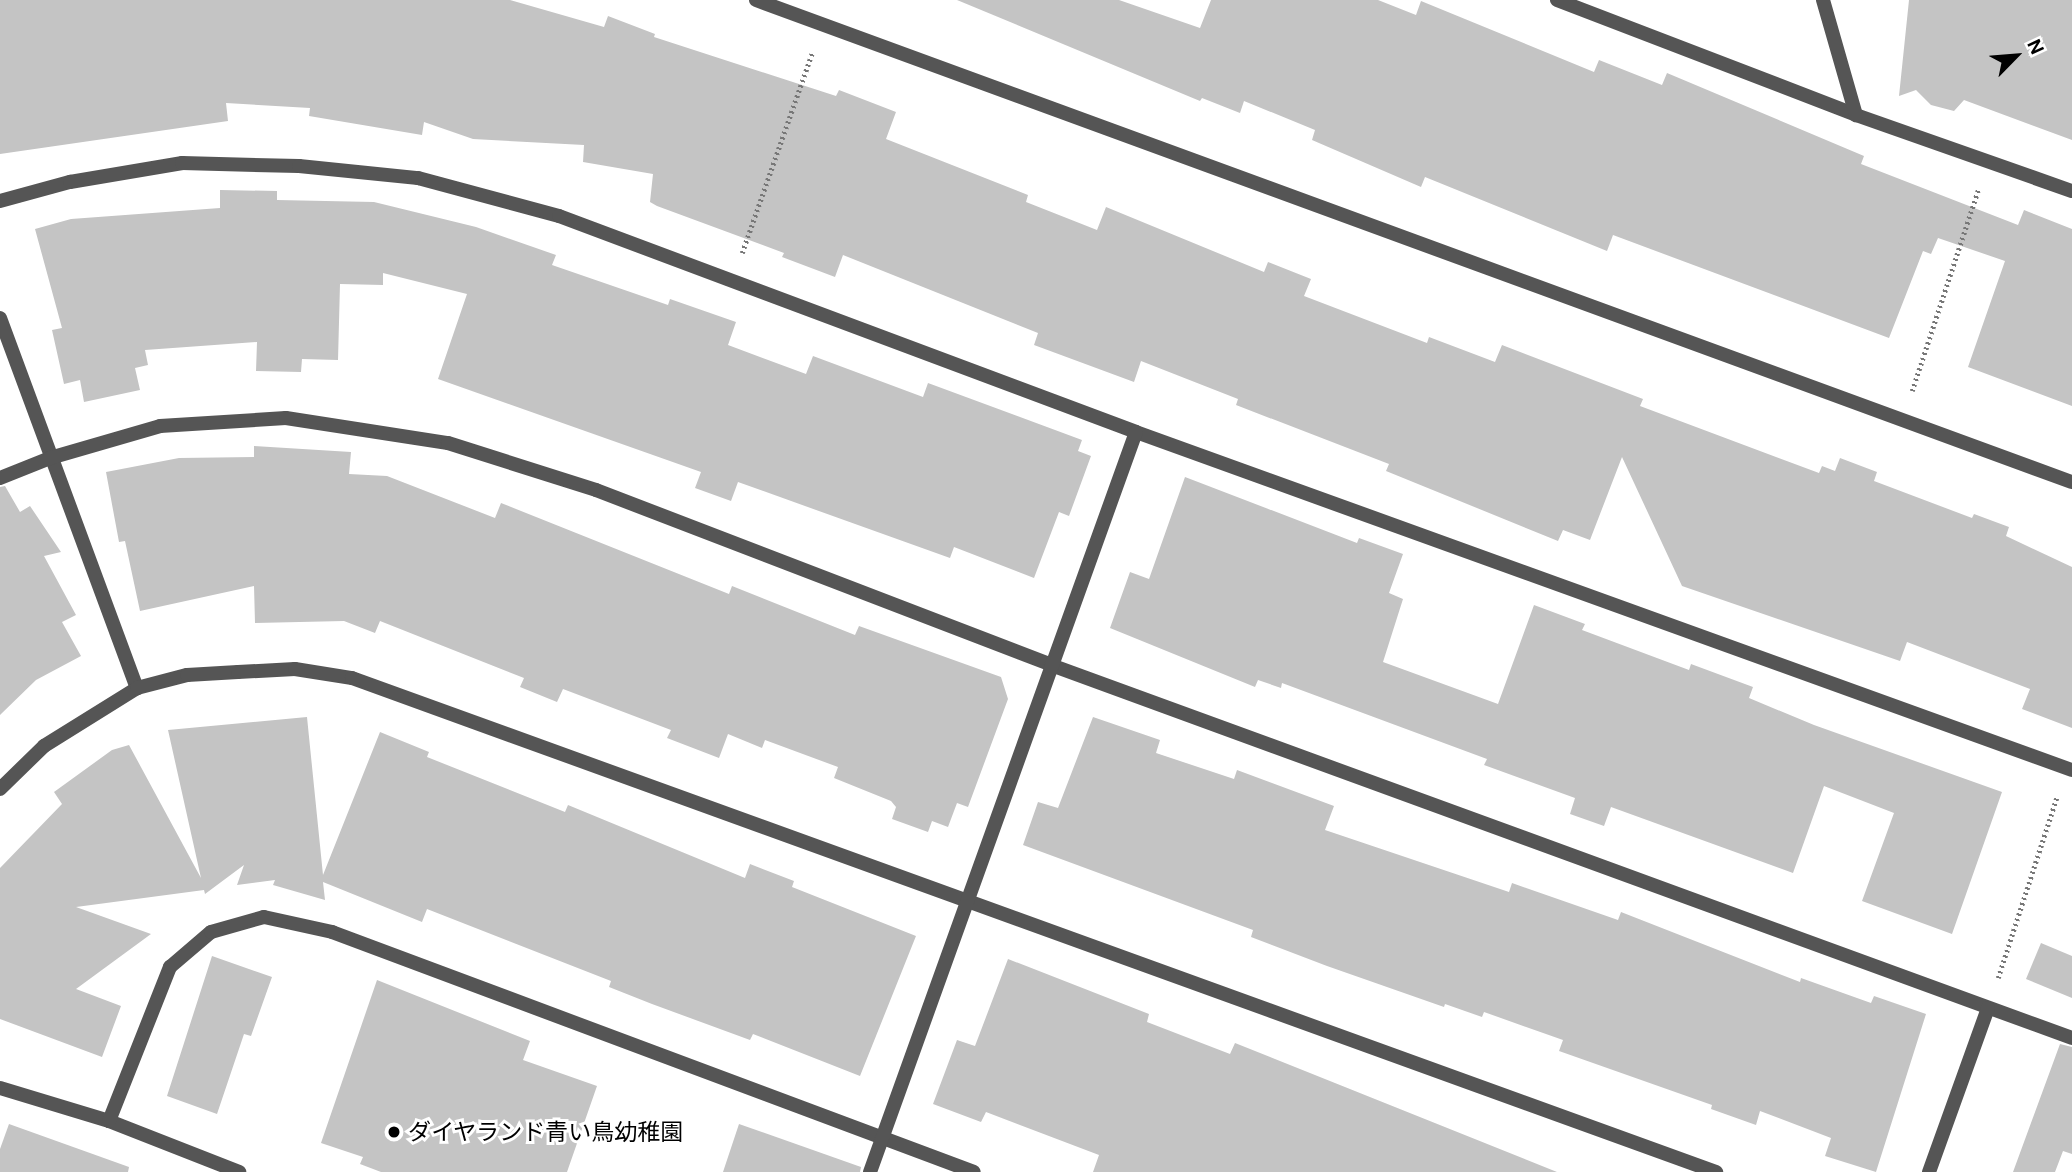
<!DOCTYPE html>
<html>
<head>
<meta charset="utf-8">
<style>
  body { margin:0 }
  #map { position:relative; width:2072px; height:1172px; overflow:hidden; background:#fff; font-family:"DM Sans","Noto Sans JP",sans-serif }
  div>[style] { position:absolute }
  .building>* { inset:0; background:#c4c4c4 }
  .path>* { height:4.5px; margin-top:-2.25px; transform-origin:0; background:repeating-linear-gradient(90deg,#777 0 2px,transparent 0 5.5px) }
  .minor>* { height:14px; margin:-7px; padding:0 7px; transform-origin:7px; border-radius:7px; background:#555 }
  .tertiary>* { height:14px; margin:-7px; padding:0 7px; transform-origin:7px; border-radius:7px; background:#555 }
  .dots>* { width:19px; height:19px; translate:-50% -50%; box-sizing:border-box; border:4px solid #fff; border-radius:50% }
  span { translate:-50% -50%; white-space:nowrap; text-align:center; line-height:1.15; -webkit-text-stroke:6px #fff; paint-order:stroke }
  .poi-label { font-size:23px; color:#000 }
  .left { translate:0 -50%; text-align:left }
  .north { position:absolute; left:1981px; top:21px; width:70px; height:70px; -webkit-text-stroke:5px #fff; paint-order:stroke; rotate:65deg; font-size:19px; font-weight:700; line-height:28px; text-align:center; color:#000 }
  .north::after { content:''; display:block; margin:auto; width:24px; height:32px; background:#000; clip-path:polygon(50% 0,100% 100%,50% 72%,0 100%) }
</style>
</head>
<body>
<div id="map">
  <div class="building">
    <i style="clip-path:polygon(0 0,510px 0,604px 27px,608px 16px,655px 34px,654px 37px,836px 96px,839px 90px,896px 112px,886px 139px,1028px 195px,1026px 202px,1097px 230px,1106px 207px,1264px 272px,1268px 262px,1311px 279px,1304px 296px,1427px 343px,1429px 337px,1495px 362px,1502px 345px,1643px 399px,1640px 406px,1819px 473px,1822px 466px,1835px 471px,1840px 458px,1877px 472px,1874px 481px,1972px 518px,1974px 514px,2009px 527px,2006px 536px,2072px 567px,2072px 728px,2022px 709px,2030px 689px,1907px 642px,1900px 661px,1682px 586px,1622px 457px,1590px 540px,1563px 530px,1558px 541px,1386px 471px,1389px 464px,1236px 405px,1238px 399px,1141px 361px,1134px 382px,1034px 345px,1038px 333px,843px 255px,835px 277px,782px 257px,784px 253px,657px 206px,650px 202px,653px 174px,583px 162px,584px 145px,473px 139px,424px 122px,422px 135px,309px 116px,310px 108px,226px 103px,228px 121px,0 154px)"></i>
    <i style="clip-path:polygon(957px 0,1119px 0,1200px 28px,1211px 0,1378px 0,1416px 15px,1421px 1px,1594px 72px,1599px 60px,1662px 85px,1667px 73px,1864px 156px,1861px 164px,2018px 225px,2024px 210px,2072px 229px,2072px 406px,1968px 367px,2005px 261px,1938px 238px,1931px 254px,1923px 251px,1889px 338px,1613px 235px,1607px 251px,1425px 177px,1421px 187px,1312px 140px,1315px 130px,1244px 101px,1240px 113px,1202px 98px,1200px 101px)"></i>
    <i style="clip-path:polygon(1909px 0,2072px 0,2072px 140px,1964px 100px,1954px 111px,1931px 105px,1916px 90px,1899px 96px)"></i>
    <i style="clip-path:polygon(220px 190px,277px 191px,277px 200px,374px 202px,476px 227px,556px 255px,552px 265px,668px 305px,670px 299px,736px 322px,728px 345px,806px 374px,813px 356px,923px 397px,928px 383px,1082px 440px,1078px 451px,1091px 456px,1069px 516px,1059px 512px,1034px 578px,954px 547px,950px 558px,738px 482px,731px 501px,695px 488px,701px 472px,438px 379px,467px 294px,383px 273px,383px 285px,340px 284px,338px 360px,302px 359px,301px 372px,256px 371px,257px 342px,145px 350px,148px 365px,135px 368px,140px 390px,84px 402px,80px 380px,64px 384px,52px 330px,62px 328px,35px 229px,71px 219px,220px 208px)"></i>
    <i style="clip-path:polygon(254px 446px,351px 452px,349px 474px,387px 476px,495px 518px,501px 503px,729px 594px,732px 586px,855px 635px,859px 626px,1001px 677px,1008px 699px,968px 807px,957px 803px,948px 827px,932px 821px,928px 832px,892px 819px,896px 807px,891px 801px,834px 778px,838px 767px,765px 740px,762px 748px,728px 734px,719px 758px,667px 738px,671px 730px,563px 689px,557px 702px,520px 687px,524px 678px,380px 621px,375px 633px,344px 621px,255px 623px,254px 586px,140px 611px,125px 541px,119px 542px,106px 472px,179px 458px,254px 457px)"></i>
    <i style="clip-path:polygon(1185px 477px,1357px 543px,1359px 538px,1403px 554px,1389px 593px,1403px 599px,1383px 662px,1498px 704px,1534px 605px,1585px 624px,1582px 630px,1689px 670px,1691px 664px,1753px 687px,1749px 698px,1814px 725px,2002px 792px,1952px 934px,1862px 901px,1894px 813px,1824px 786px,1793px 873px,1611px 807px,1604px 826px,1570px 814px,1575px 798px,1484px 765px,1487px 759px,1282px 683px,1281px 688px,1258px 680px,1255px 687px,1110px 628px,1130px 572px,1149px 579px)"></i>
    <i style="clip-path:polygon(5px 486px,20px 512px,30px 506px,61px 552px,44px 556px,76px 615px,62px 622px,81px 656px,36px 680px,0 715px,0 487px)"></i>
    <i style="clip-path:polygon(307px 717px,323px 875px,380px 732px,429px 752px,427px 757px,565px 812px,568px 805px,745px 878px,750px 864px,794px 881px,792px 887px,916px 936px,860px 1076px,753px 1034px,750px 1040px,652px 1004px,609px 987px,611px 981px,427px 909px,422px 922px,323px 882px,325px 900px,273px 885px,275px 880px,237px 885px,244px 865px,205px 894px,204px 890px,76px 907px,151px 934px,76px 989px,121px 1006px,102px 1057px,0 1019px,0 868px,62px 804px,54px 792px,112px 750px,129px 745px,201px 878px,168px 730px)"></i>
    <i style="clip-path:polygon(1093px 717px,1160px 740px,1156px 753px,1234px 779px,1237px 770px,1334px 806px,1325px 830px,1509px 892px,1512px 883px,1618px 920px,1621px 912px,1800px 982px,1801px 978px,1871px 1003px,1874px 996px,1926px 1014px,1876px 1172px,1825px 1156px,1831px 1138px,1760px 1111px,1756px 1125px,1711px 1109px,1712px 1105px,1559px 1051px,1563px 1040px,1484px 1012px,1482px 1017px,1445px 1004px,1444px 1007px,1327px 966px,1251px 937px,1253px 930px,1023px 845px,1038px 802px,1058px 808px)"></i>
    <i style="clip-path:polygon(2041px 943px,2072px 956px,2072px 998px,2026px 979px)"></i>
    <i style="clip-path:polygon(212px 956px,272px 977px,251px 1036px,244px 1034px,217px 1114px,167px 1096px)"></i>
    <i style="clip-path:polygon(1008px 959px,1149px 1014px,1147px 1022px,1230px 1054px,1235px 1043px,1557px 1172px,1093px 1172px,1099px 1155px,986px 1112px,981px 1122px,933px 1104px,957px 1040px,975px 1046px)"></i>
    <i style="clip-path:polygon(377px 980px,530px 1041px,523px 1060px,597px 1086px,567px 1172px,381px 1172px,360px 1164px,363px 1157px,321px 1143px)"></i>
    <i style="clip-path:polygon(2060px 1044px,2072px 1047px,2072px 1154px,2063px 1151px,2055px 1172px,2013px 1172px)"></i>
    <i style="clip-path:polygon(9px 1124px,129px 1167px,128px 1172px,0 1172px,0 1149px)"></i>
    <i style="clip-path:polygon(739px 1124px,861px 1167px,860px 1172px,723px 1172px)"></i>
  </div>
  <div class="path">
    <i style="left:742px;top:253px;width:212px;rotate:-70.7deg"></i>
    <i style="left:1912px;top:391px;width:212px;rotate:-71.8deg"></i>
    <i style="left:1998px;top:978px;width:191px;rotate:-72deg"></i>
  </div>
  <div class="minor">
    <i style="left:1557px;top:0;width:320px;rotate:21deg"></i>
    <i style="left:1856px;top:115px;width:229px;rotate:19.4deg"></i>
    <i style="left:1823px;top:0;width:120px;rotate:74deg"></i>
    <i style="left:0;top:201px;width:73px;rotate:-15.2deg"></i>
    <i style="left:70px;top:182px;width:114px;rotate:-9.6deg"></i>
    <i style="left:182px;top:163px;width:117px;rotate:1.5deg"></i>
    <i style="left:299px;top:166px;width:120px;rotate:5.8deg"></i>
    <i style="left:418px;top:178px;width:146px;rotate:15.1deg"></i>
    <i style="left:559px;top:216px;width:616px;rotate:20.52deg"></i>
    <i style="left:1136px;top:432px;width:995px;rotate:19.86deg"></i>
    <i style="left:0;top:318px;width:395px;rotate:69.7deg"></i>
    <i style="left:0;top:478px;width:54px;rotate:-21.8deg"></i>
    <i style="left:50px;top:458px;width:115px;rotate:-16.2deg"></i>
    <i style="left:160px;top:426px;width:126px;rotate:-3.6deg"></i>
    <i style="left:286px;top:418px;width:164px;rotate:8.8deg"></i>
    <i style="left:448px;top:443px;width:155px;rotate:17.6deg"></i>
    <i style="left:596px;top:490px;width:487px;rotate:21deg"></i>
    <i style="left:1051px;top:665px;width:1087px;rotate:20.07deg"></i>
    <i style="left:0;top:789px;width:62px;rotate:-44.3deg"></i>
    <i style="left:44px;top:746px;width:110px;rotate:-31.9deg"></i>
    <i style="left:137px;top:688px;width:52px;rotate:-14.6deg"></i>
    <i style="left:187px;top:675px;width:51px;rotate:-3.4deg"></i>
    <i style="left:238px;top:672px;width:57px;rotate:-3deg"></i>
    <i style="left:295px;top:669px;width:58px;rotate:9deg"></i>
    <i style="left:352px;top:678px;width:1451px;rotate:19.91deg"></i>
    <i style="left:0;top:1088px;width:114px;rotate:16.8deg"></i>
    <i style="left:109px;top:1121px;width:140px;rotate:21.4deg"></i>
    <i style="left:109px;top:1121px;width:166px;rotate:-68.4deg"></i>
    <i style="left:170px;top:967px;width:54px;rotate:-40.5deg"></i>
    <i style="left:211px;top:932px;width:55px;rotate:-15.8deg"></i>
    <i style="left:264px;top:917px;width:70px;rotate:12.4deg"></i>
    <i style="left:332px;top:932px;width:685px;rotate:20.5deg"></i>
    <i style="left:870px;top:1172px;width:786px;rotate:-70.23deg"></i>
    <i style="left:1929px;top:1172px;width:174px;rotate:-70.2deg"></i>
  </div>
  <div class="tertiary">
    <i style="left:756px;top:0;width:1401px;rotate:20.12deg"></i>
  </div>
  <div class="dots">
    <i style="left:394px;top:1132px;background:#000"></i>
  </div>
  <div class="poi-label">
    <span class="left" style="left:408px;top:1132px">ダイヤランド青い鳥幼稚園</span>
  </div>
  <div class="north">N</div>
</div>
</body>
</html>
